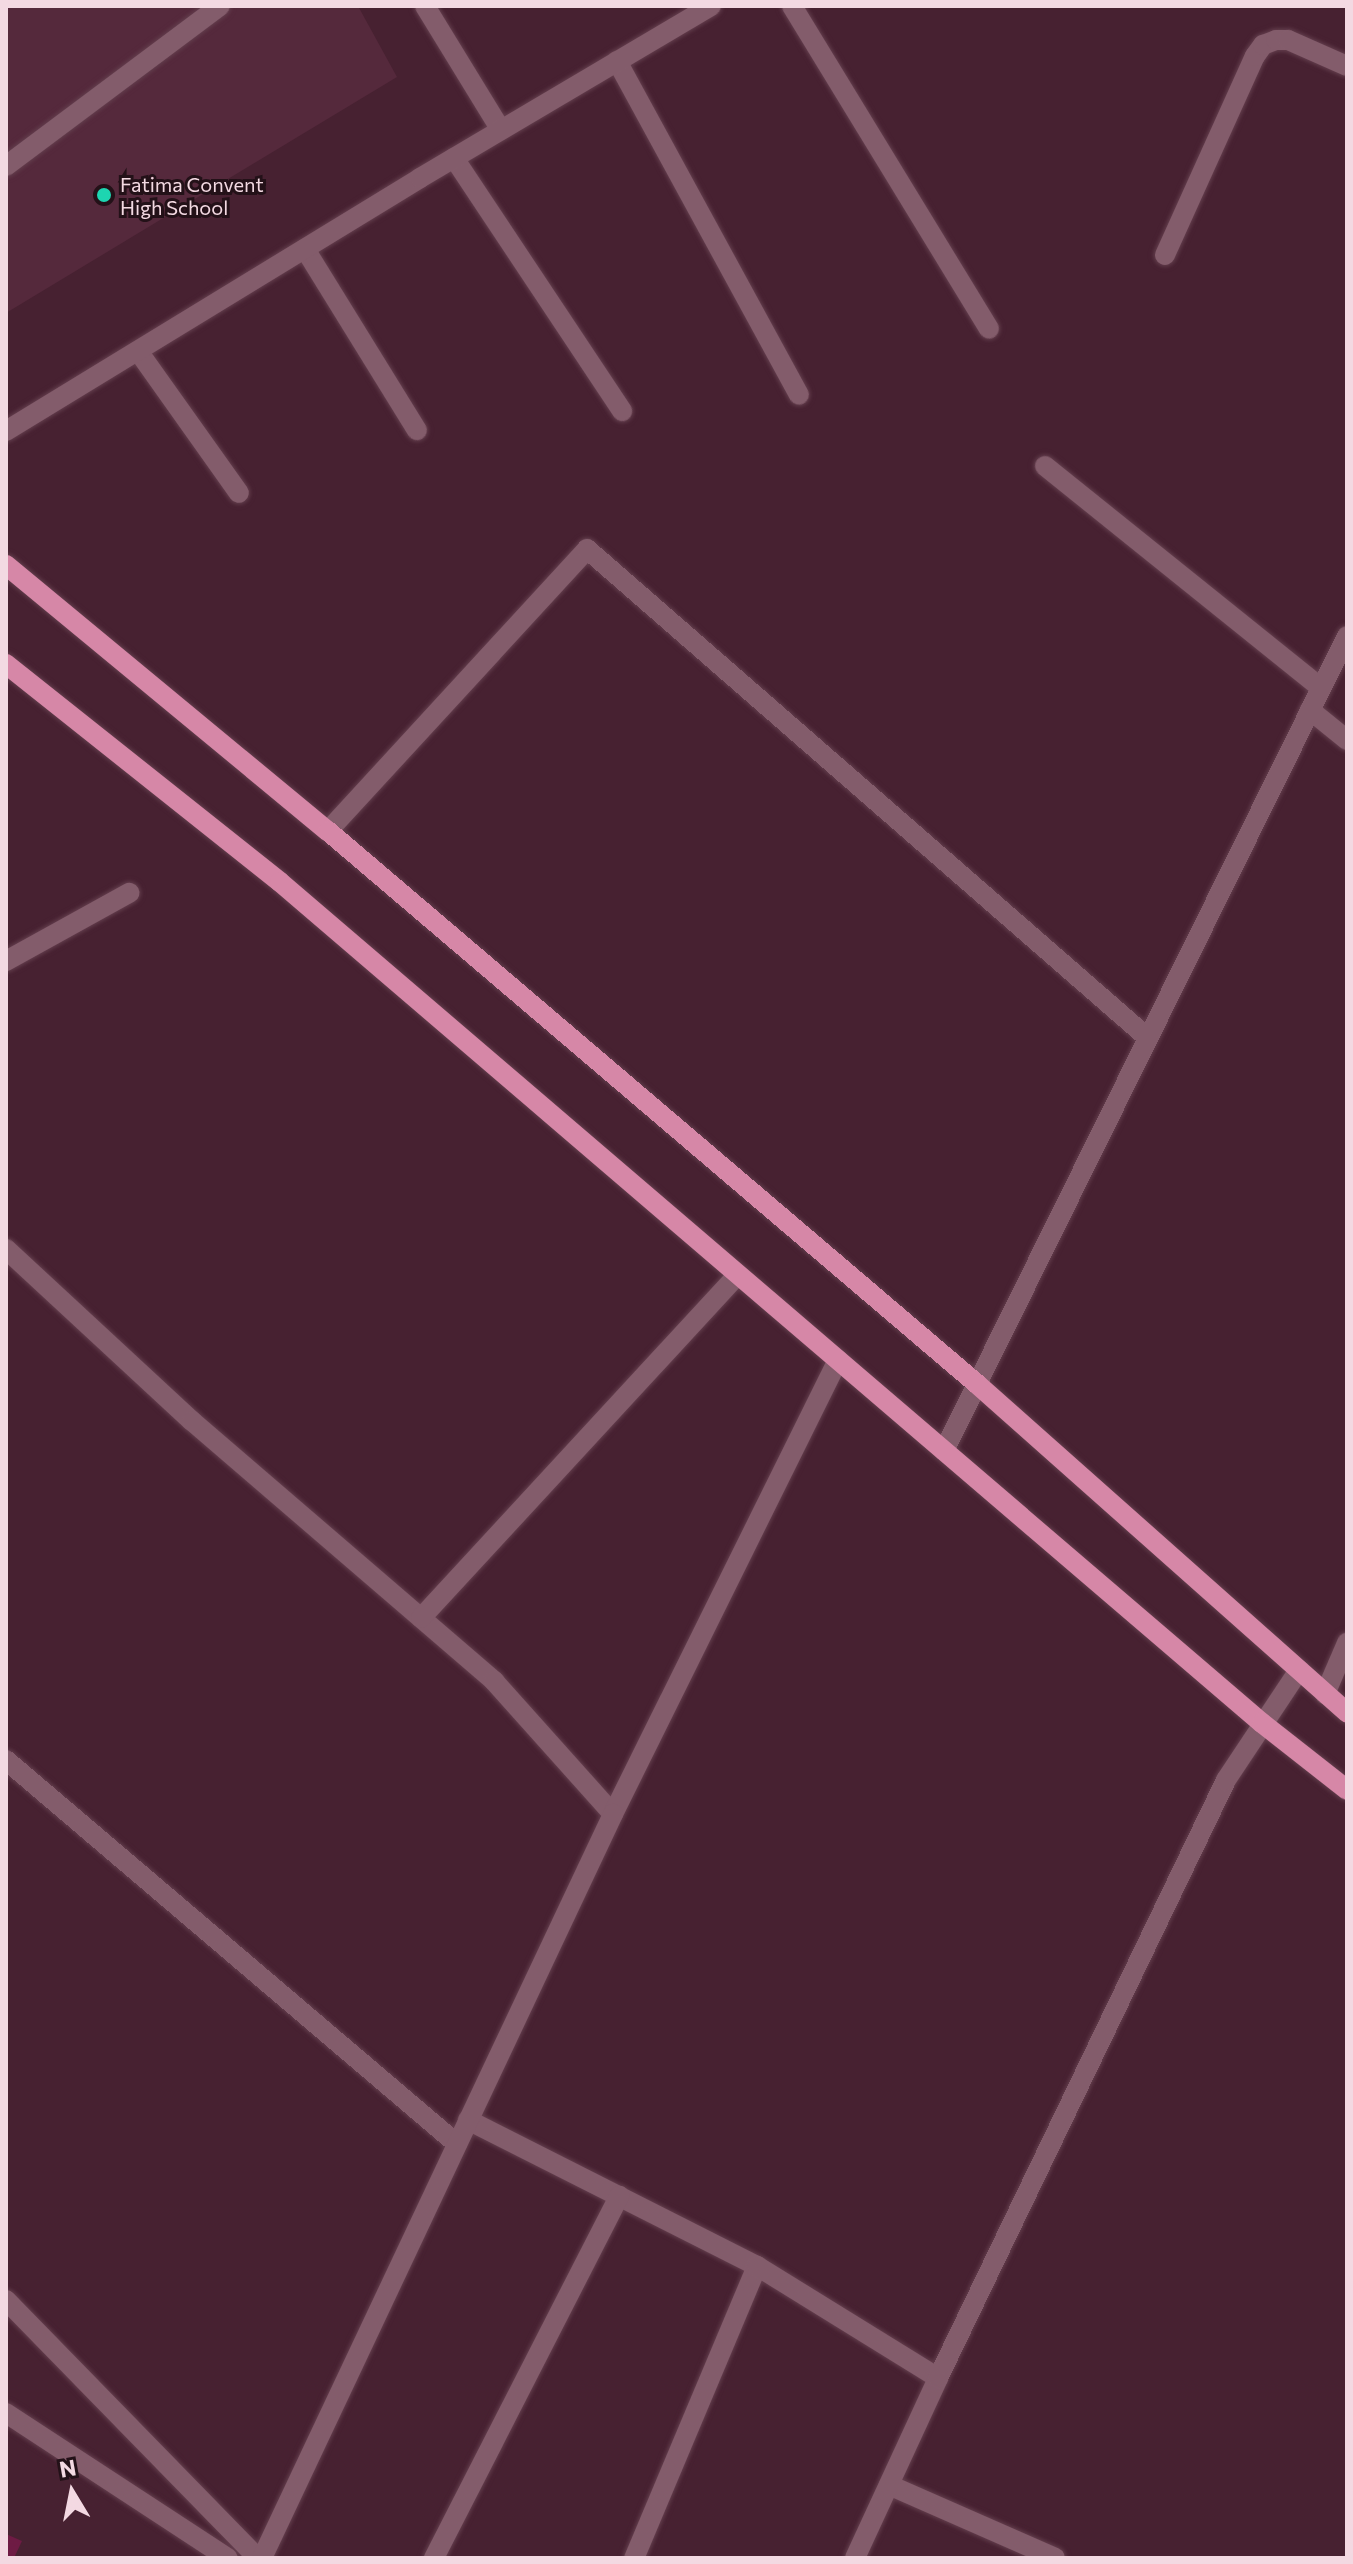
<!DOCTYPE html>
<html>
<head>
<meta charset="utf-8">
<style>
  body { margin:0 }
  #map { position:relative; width:1353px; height:2564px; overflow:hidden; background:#472131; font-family:Commissioner,sans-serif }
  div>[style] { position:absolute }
  .built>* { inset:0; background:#55293c }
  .building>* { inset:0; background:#6e1b44 }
  .roads { filter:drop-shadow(0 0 2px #633e4d) drop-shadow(0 0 2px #633e4d) }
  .minor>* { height:20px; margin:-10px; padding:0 10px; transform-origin:10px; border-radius:10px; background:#835c6b }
  .major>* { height:20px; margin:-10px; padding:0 10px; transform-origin:10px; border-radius:10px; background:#d687a7 }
  .dots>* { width:22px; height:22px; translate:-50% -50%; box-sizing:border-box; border:4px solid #231118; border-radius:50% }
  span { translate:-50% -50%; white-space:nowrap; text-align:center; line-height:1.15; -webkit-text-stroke:6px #231118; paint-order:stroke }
  .poi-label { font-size:20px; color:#f3d9e2 }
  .left { translate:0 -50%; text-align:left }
  .frame { position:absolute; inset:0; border:8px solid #f3d9e2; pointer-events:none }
  .north { position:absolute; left:32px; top:2452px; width:80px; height:80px; -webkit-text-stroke:6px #231118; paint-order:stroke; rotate:350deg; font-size:22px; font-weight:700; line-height:32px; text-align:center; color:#f3d9e2 }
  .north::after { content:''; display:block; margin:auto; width:28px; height:36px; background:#f3d9e2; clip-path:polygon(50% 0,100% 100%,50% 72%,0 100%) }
</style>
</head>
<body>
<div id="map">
  <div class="built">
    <i style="clip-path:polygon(6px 6px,358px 6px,397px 77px,6px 313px)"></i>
  </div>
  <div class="building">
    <i style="clip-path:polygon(6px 2534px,22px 2541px,14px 2558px,6px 2558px)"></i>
  </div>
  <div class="roads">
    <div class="minor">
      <i style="left:425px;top:6px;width:145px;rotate:58.5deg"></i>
      <i style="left:792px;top:6px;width:378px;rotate:58.6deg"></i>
      <i style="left:617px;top:61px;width:380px;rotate:61.4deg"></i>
      <i style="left:454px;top:158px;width:304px;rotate:56.4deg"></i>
      <i style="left:6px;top:166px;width:267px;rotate:-36.8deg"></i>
      <i style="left:305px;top:249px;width:213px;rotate:58.3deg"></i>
      <i style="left:1165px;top:255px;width:218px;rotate:-65.7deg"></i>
      <i style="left:1255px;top:56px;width:14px;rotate:-54deg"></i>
      <i style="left:1263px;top:45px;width:14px;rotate:-21deg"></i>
      <i style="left:1276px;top:40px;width:12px"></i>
      <i style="left:1288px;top:40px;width:64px;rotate:23.8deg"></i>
      <i style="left:138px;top:351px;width:174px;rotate:54.6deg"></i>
      <i style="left:6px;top:431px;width:485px;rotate:-31.4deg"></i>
      <i style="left:420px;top:178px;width:338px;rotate:-30.6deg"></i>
      <i style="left:1045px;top:466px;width:354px;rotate:38.8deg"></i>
      <i style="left:1310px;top:710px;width:48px;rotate:39deg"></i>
      <i style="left:328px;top:831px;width:383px;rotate:-47.4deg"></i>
      <i style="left:587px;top:549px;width:744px;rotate:41.08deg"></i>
      <i style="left:6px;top:961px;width:141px;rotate:-28.9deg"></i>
      <i style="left:6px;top:1249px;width:253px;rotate:42.8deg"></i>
      <i style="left:192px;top:1421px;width:399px;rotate:40.7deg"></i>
      <i style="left:494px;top:1681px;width:178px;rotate:48.2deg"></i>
      <i style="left:613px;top:1814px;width:507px;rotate:-63.64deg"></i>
      <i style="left:944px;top:1451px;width:909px;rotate:-63.69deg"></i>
      <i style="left:421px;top:1618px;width:467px;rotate:-47.3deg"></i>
      <i style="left:1325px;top:1694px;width:56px;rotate:-66.7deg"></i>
      <i style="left:6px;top:1760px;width:592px;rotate:40.41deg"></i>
      <i style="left:468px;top:2120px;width:324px;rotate:26.8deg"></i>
      <i style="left:757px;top:2266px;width:317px;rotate:112.8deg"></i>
      <i style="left:757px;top:2266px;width:213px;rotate:31.7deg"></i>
      <i style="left:6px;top:2300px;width:361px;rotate:45.7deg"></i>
      <i style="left:6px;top:2413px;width:265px;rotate:33.2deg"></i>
      <i style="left:889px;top:2485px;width:181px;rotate:23.7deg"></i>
      <i style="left:262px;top:2558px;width:823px;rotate:-64.74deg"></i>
      <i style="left:434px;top:2558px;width:407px;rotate:-62.9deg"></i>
      <i style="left:855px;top:2558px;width:198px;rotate:-65.2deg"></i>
      <i style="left:938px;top:2378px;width:664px;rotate:-64.28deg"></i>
      <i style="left:1226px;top:1780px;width:132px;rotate:-56.4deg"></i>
    </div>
    <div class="major">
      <i style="left:6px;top:565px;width:418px;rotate:39.6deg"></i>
      <i style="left:328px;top:831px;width:853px;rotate:40.43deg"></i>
      <i style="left:977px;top:1384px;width:495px;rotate:41.6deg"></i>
      <i style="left:6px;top:664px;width:350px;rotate:38.5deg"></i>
      <i style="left:280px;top:882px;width:1293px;rotate:40.58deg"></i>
      <i style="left:1262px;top:1723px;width:108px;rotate:38.2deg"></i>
    </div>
  </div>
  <div class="dots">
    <i style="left:104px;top:195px;background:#1dd5b1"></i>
  </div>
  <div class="poi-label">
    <span class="left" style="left:120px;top:196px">Fatima Convent<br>High School</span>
  </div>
  <div class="frame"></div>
  <div class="north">N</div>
</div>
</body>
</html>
